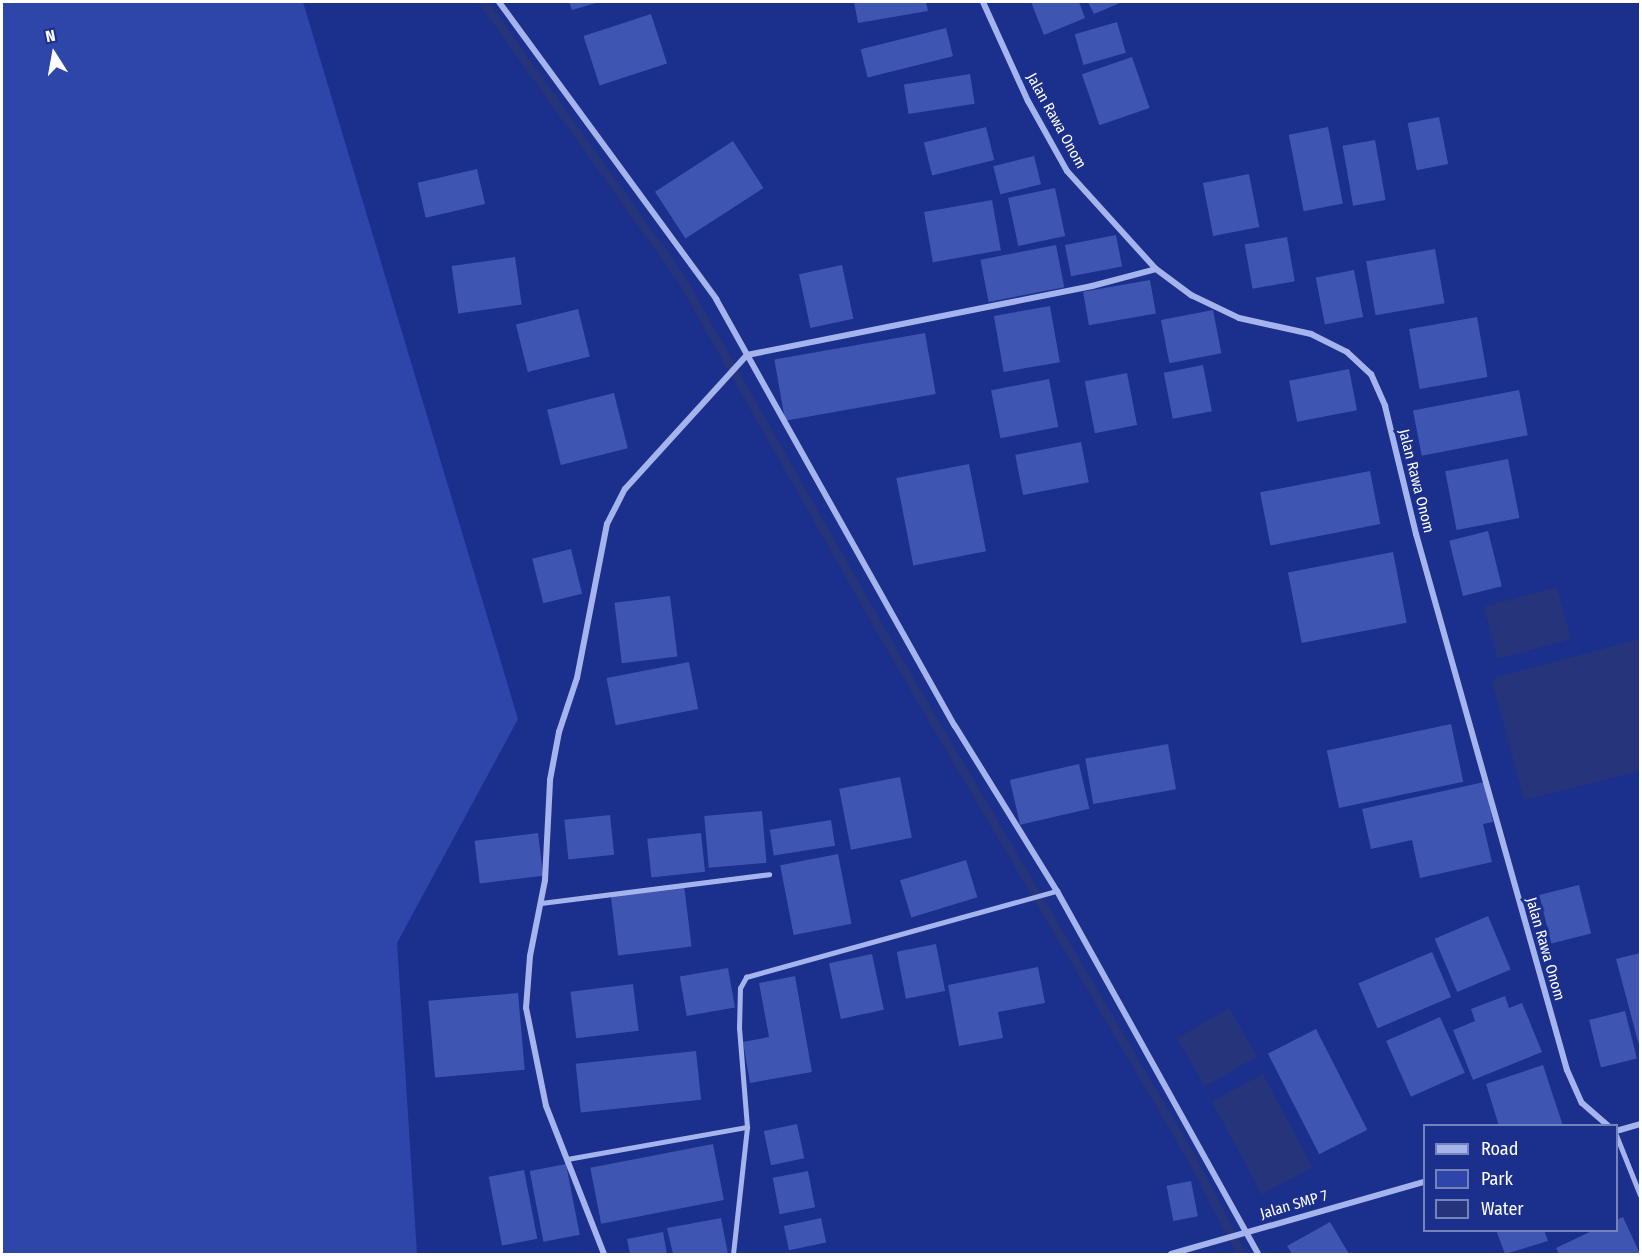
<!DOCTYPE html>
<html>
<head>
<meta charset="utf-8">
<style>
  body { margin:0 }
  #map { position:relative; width:1642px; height:1256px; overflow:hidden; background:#1b2f8c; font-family:"Fira Sans Condensed",sans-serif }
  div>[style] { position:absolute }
  .green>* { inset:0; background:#2e46aa }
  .water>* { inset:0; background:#25347b; transform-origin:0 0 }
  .stream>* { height:9px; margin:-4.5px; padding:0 4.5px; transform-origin:4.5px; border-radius:4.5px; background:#25347b }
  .building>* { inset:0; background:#3f55b2; transform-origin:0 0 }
  .pedestrian>* { height:5px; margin:-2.5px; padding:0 2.5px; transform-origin:2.5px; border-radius:2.5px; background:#a6b4ed }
  .minor>* { height:6px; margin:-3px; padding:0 3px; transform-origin:3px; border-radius:3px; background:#a6b4ed }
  span { translate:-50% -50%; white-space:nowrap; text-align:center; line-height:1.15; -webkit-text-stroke:6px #1b2f8c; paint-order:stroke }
  .street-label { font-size:15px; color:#fff }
  .frame { position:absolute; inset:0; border:3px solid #fff; pointer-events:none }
  .legend { position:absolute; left:1423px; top:1124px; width:195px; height:108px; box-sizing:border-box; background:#1b2f8c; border:2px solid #7682ba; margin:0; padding:8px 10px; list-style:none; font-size:18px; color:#fff }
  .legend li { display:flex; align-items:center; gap:12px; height:30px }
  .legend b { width:30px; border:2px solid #7682ba }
  .north { position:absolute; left:24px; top:24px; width:60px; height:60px; -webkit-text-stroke:4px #1b2f8c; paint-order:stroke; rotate:349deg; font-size:16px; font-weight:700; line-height:24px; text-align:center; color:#fff }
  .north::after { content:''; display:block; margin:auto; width:21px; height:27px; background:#fff; clip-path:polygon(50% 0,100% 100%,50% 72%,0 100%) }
</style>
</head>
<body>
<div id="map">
  <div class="green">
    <i style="clip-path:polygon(2px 2px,303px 2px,518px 719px,397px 943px,417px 1254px,2px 1254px)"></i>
  </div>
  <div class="water">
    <i style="left:1557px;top:587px;width:54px;height:76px;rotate:75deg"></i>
    <i style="clip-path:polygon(1640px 639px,1640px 771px,1524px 800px,1492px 682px,1497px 677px)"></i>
    <i style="left:1229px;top:1008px;width:56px;height:60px;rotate:60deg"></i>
    <i style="left:1263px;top:1074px;width:106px;height:58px;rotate:62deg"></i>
  </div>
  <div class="stream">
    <i style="left:483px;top:2px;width:338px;rotate:54.4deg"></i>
    <i style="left:680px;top:277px;width:420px;rotate:60.4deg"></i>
    <i style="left:887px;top:642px;width:600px;rotate:59.46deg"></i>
    <i style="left:1192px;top:1159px;width:107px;rotate:62.7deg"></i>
  </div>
  <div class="building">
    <i style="clip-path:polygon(569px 2px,599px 2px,572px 10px)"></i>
    <i style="clip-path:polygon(854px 2px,926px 2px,928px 11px,858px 23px)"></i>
    <i style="clip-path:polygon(1031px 2px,1079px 2px,1085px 18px,1044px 35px)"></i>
    <i style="clip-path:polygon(1088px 2px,1122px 2px,1094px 14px)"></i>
    <i style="left:651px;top:14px;width:52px;height:71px;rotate:72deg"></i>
    <i style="left:1117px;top:22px;width:32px;height:44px;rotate:74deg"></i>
    <i style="left:946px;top:28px;width:29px;height:88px;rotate:76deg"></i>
    <i style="left:1132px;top:57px;width:54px;height:53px;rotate:71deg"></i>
    <i style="left:970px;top:74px;width:30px;height:67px;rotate:81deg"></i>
    <i style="left:1439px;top:117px;width:48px;height:32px;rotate:79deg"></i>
    <i style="left:986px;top:127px;width:34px;height:64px;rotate:76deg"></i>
    <i style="left:1328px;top:127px;width:78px;height:40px;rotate:79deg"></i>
    <i style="left:1375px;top:140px;width:61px;height:33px;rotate:80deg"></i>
    <i style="left:733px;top:141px;width:56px;height:93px;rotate:57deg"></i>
    <i style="left:1034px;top:156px;width:29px;height:42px;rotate:76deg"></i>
    <i style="left:477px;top:169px;width:36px;height:61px;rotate:77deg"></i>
    <i style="left:1249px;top:174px;width:54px;height:47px;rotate:79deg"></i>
    <i style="left:1055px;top:188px;width:49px;height:48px;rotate:78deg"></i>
    <i style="left:992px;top:200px;width:51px;height:69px;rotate:80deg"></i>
    <i style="left:1116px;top:235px;width:32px;height:52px;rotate:79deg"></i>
    <i style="left:1287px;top:237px;width:45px;height:43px;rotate:80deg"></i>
    <i style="left:1056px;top:245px;width:43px;height:77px;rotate:79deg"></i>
    <i style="left:1435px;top:249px;width:55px;height:70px;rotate:80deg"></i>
    <i style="left:515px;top:257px;width:48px;height:64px;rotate:82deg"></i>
    <i style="left:842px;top:265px;width:55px;height:44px;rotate:78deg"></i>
    <i style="left:1354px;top:270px;width:48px;height:39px;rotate:79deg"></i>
    <i style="left:1150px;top:280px;width:34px;height:68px;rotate:80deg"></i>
    <i style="left:1050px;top:306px;width:57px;height:57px;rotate:80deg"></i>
    <i style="left:578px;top:309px;width:49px;height:64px;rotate:76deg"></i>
    <i style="left:1213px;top:310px;width:44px;height:53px;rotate:79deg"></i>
    <i style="left:1477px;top:317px;width:61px;height:69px;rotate:80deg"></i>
    <i style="left:925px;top:333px;width:62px;height:153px;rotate:80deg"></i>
    <i style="left:1203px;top:365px;width:47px;height:40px;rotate:79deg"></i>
    <i style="left:1349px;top:369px;width:42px;height:61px;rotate:79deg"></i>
    <i style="left:1127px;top:373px;width:53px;height:43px;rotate:79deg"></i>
    <i style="left:1049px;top:379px;width:49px;height:59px;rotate:79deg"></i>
    <i style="left:1519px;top:390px;width:46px;height:108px;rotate:79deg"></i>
    <i style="left:614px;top:393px;width:57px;height:69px;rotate:76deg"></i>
    <i style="left:1081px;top:442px;width:41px;height:67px;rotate:79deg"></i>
    <i style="left:1508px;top:459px;width:60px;height:64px;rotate:79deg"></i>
    <i style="left:969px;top:464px;width:89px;height:74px;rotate:79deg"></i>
    <i style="left:1370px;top:471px;width:54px;height:112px;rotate:79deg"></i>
    <i style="left:1488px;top:531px;width:57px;height:40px;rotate:76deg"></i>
    <i style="left:571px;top:549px;width:46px;height:40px;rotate:76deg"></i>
    <i style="left:1393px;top:552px;width:72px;height:107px;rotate:79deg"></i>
    <i style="left:670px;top:596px;width:61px;height:56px;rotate:83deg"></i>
    <i style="left:689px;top:662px;width:48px;height:84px;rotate:79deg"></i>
    <i style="left:1451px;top:724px;width:59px;height:127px;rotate:78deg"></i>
    <i style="left:1168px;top:744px;width:46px;height:84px;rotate:80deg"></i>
    <i style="left:1079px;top:764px;width:46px;height:71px;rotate:77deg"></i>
    <i style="left:900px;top:777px;width:62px;height:62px;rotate:79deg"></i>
    <i style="clip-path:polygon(1484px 782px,1493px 822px,1483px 824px,1492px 862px,1420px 878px,1412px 840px,1371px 849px,1362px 809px)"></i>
    <i style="left:762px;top:811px;width:52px;height:58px;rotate:85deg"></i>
    <i style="left:610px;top:815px;width:40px;height:46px;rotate:84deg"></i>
    <i style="left:831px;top:820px;width:26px;height:62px;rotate:81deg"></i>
    <i style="left:538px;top:833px;width:43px;height:64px;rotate:83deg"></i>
    <i style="left:701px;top:833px;width:39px;height:54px;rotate:84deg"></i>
    <i style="left:838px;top:854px;width:71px;height:59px;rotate:79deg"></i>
    <i style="left:966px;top:860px;width:39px;height:69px;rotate:73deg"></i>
    <i style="left:684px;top:885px;width:62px;height:74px;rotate:83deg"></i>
    <i style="left:1579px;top:885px;width:50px;height:41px;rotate:76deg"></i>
    <i style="left:1488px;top:916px;width:58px;height:58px;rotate:67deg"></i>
    <i style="left:936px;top:944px;width:48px;height:40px;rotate:79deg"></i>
    <i style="left:1432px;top:952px;width:49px;height:80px;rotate:67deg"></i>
    <i style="clip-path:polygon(1640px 953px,1640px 1049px,1616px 959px)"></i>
    <i style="left:872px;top:954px;width:57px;height:44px;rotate:78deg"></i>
    <i style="clip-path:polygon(1038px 967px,1045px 1003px,998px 1012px,1003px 1038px,959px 1046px,948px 985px)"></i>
    <i style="left:728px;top:968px;width:40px;height:49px;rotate:80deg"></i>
    <i style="clip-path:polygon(795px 976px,812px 1072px,750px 1083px,743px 1042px,769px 1037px,759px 983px)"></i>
    <i style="left:633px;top:984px;width:47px;height:63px;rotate:83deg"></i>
    <i style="left:518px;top:993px;width:77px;height:90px;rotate:85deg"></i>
    <i style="clip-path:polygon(1505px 996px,1509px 1008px,1522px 1003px,1542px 1052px,1473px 1080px,1453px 1030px,1475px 1021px,1471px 1009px)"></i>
    <i style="left:1625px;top:1011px;width:49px;height:37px;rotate:76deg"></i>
    <i style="left:1440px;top:1017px;width:61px;height:59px;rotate:66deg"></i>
    <i style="left:1316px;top:1029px;width:113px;height:54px;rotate:63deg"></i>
    <i style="left:696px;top:1051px;width:49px;height:121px;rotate:84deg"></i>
    <i style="clip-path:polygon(1543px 1065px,1563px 1126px,1499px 1126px,1486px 1084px)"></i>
    <i style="left:797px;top:1124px;width:35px;height:34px;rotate:78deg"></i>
    <i style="left:713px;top:1144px;width:57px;height:125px;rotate:79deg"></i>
    <i style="left:566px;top:1164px;width:72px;height:37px;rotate:79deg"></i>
    <i style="left:524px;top:1170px;width:70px;height:36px;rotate:79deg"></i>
    <i style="left:808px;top:1171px;width:37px;height:36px;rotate:79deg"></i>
    <i style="left:1191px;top:1181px;width:36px;height:25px;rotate:79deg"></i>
    <i style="clip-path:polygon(1623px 1217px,1640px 1254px,1559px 1254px,1556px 1248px,1594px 1230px,1616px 1230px,1616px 1220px)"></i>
    <i style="clip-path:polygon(721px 1218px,728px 1254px,673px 1254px,667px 1228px)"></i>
    <i style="left:821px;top:1218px;width:25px;height:38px;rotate:78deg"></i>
    <i style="clip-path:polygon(1330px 1222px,1349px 1254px,1292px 1254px,1287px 1246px)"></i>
    <i style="clip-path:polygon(1496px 1230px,1544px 1230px,1548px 1241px,1505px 1254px)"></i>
    <i style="clip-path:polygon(663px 1232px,667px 1254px,630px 1254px,627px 1239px)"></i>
  </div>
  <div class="pedestrian">
    <i style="left:541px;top:903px;width:230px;rotate:-7.2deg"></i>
    <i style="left:1616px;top:1135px;width:65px;rotate:68.2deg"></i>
    <i style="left:567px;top:1159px;width:183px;rotate:-10.1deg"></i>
    <i style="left:733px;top:1254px;width:128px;rotate:-83.7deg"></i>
    <i style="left:747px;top:1127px;width:99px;rotate:-94.6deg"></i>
    <i style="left:739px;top:1028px;width:40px;rotate:-88.6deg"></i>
    <i style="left:740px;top:988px;width:13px;rotate:-61deg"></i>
    <i style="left:746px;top:977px;width:323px;rotate:-15.5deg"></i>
  </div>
  <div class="minor">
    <i style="left:499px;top:2px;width:368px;rotate:53.8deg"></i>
    <i style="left:716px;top:299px;width:489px;rotate:60.8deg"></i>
    <i style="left:955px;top:726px;width:194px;rotate:58.3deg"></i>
    <i style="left:1057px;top:891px;width:415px;rotate:61deg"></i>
    <i style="left:983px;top:2px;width:109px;rotate:65.6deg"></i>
    <i style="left:1028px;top:101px;width:80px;rotate:60.9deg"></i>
    <i style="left:1067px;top:171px;width:132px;rotate:47.8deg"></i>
    <i style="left:1156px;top:269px;width:44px;rotate:36.6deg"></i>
    <i style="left:1191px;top:295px;width:53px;rotate:25.6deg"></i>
    <i style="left:1239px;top:318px;width:74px;rotate:12.5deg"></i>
    <i style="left:1311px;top:334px;width:40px;rotate:26.6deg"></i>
    <i style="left:1347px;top:352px;width:33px;rotate:43deg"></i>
    <i style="left:1371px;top:374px;width:35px;rotate:66deg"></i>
    <i style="left:1385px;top:406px;width:132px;rotate:76.4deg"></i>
    <i style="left:1416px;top:534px;width:557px;rotate:74.27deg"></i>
    <i style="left:1567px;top:1070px;width:36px;rotate:66deg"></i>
    <i style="left:1582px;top:1103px;width:35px;rotate:41deg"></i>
    <i style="left:1616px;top:1131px;width:25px;rotate:-16deg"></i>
    <i style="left:604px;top:1254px;width:159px;rotate:-111.4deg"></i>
    <i style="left:546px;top:1106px;width:100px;rotate:-101.5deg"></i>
    <i style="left:526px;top:1008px;width:52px;rotate:-85.6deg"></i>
    <i style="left:530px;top:956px;width:77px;rotate:-78.8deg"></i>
    <i style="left:545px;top:880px;width:100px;rotate:-87.1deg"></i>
    <i style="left:550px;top:780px;width:49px;rotate:-79.4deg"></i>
    <i style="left:559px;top:732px;width:57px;rotate:-71.6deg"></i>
    <i style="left:577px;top:678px;width:157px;rotate:-79deg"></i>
    <i style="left:607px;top:524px;width:39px;rotate:-63deg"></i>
    <i style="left:625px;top:489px;width:181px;rotate:-47.7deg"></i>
    <i style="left:747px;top:355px;width:352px;rotate:-11.3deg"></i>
    <i style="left:1092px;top:286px;width:66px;rotate:-14.9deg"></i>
    <i style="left:1171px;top:1254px;width:263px;rotate:-15.9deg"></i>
  </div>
  <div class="street-label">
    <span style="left:1056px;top:121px;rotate:61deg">Jalan Rawa Onom</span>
    <span style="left:1416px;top:481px;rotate:76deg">Jalan Rawa Onom</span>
    <span style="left:1545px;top:949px;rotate:74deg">Jalan Rawa Onom</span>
    <span style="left:1294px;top:1205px;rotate:-16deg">Jalan SMP 7</span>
  </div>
  <div class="frame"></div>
  <ul class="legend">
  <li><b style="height:8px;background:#a6b4ed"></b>Road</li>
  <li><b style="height:16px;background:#2e46aa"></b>Park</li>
  <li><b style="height:16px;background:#25347b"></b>Water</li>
  </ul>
  <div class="north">N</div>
</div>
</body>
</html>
